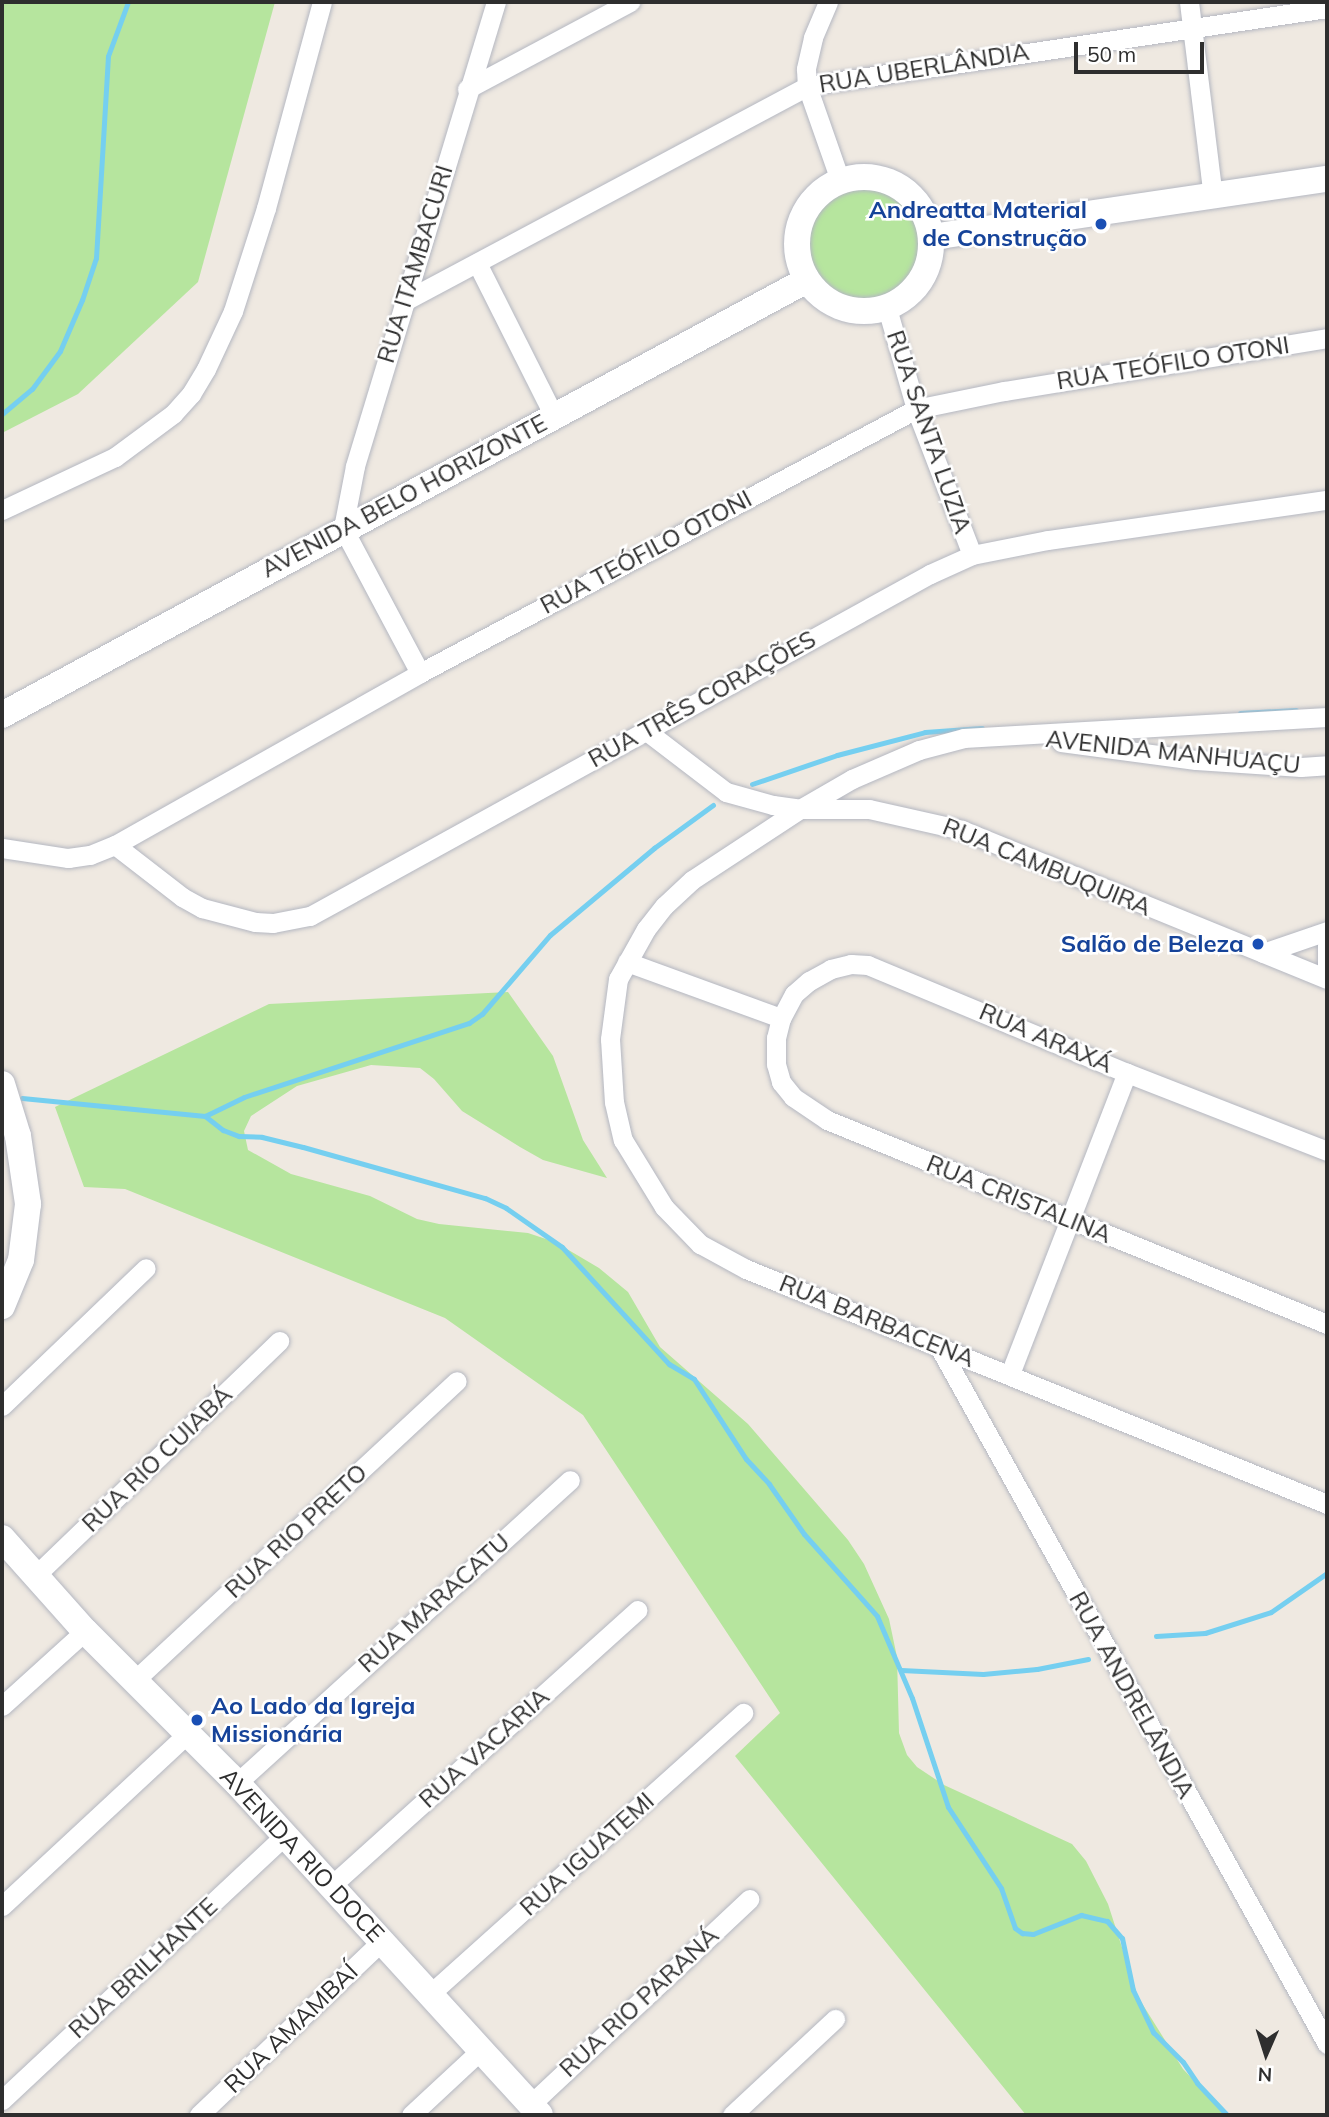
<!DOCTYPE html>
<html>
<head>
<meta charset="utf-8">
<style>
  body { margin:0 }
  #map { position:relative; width:1329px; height:2117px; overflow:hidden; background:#efe9e1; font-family:Mulish,sans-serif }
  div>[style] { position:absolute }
  .green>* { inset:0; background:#b6e59e }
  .round { border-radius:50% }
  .stream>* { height:5px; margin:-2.5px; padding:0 2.5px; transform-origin:2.5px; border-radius:2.5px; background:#75cff0 }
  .roads { filter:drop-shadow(0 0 2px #b4b7c1) drop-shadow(0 0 2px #b4b7c1) }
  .street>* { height:19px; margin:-9.5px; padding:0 9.5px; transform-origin:9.5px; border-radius:9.5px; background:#fff }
  .secondary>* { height:26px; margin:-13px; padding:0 13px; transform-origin:13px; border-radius:13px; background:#fff }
  .secondary>.ring { margin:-13px; padding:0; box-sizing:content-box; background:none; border:26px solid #fff; border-radius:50% }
  .dots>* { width:19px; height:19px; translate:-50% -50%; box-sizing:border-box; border:4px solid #fff; border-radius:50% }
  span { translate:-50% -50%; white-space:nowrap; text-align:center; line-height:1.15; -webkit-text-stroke:5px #fff; paint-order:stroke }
  .street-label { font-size:24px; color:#2e2e2e }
  .transit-label { font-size:24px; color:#164399; font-weight:700 }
  .right { translate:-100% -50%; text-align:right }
  .left { translate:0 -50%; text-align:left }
  .frame { position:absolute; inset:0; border:4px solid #2e2e2e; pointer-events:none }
  .north { position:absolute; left:1231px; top:2019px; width:70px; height:70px; -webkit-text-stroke:5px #fff; paint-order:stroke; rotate:183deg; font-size:19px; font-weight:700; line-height:28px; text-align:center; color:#2e2e2e }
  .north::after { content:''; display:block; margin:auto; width:24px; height:32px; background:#2e2e2e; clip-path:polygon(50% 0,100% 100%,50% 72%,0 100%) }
  .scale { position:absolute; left:1074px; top:42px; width:130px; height:32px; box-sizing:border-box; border:4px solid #2e2e2e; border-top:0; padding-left:9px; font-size:21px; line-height:24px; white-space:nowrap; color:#2e2e2e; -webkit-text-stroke:5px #fff; paint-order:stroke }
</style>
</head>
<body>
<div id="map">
  <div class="green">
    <i style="clip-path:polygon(2px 2px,275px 2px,198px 282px,78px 394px,2px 433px)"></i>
    <i class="round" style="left:809px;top:189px;width:112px;height:112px"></i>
    <i style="clip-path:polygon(508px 992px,553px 1056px,583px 1140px,607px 1178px,543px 1160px,520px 1147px,462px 1111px,434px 1079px,420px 1068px,371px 1065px,297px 1086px,251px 1116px,244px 1131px,248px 1150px,291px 1174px,370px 1196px,417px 1219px,439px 1224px,528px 1233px,555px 1242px,599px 1268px,628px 1292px,660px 1347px,748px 1424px,848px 1540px,864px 1564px,889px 1619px,897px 1657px,899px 1733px,907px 1755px,917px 1767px,944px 1785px,1072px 1844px,1086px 1861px,1108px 1904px,1138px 1997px,1183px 2069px,1227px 2115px,1026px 2115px,735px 1756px,780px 1713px,583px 1415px,445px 1318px,125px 1189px,84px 1187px,55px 1107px,269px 1004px)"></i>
  </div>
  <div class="stream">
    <i style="left:2px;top:414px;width:39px;rotate:-40deg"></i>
    <i style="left:32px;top:389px;width:47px;rotate:-53.6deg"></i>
    <i style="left:60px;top:351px;width:56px;rotate:-66.7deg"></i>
    <i style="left:82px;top:300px;width:44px;rotate:-71.6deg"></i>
    <i style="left:96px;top:258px;width:202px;rotate:-86.6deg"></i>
    <i style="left:108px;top:56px;width:58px;rotate:-69.7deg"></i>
    <i style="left:1240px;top:713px;width:56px;rotate:-3.1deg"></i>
    <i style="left:752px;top:784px;width:90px;rotate:-18.8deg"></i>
    <i style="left:837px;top:755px;width:91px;rotate:-14.6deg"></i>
    <i style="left:925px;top:732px;width:57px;rotate:-4deg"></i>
    <i style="left:22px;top:1098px;width:184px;rotate:5.6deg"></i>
    <i style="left:205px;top:1116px;width:23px;rotate:38deg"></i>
    <i style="left:223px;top:1130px;width:17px;rotate:21deg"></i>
    <i style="left:239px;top:1136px;width:23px;rotate:2deg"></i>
    <i style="left:262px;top:1137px;width:42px;rotate:13.7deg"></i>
    <i style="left:303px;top:1147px;width:189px;rotate:15.7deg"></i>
    <i style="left:485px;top:1198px;width:23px;rotate:25deg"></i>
    <i style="left:506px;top:1208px;width:68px;rotate:34.9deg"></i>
    <i style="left:562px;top:1247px;width:159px;rotate:47.6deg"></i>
    <i style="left:669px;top:1364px;width:29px;rotate:31deg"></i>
    <i style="left:694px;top:1379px;width:95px;rotate:57deg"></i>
    <i style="left:746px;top:1459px;width:34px;rotate:47deg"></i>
    <i style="left:769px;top:1484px;width:61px;rotate:55deg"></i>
    <i style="left:804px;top:1534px;width:110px;rotate:48.3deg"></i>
    <i style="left:877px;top:1616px;width:89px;rotate:66.9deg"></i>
    <i style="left:912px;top:1698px;width:115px;rotate:71.7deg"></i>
    <i style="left:948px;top:1807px;width:97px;rotate:56.8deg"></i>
    <i style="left:1001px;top:1888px;width:42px;rotate:70.7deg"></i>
    <i style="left:1015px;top:1928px;width:9px;rotate:36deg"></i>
    <i style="left:1022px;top:1933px;width:11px;rotate:5deg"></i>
    <i style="left:1033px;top:1934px;width:52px;rotate:-21.6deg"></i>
    <i style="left:1081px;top:1915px;width:27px;rotate:13deg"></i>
    <i style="left:1107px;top:1921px;width:23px;rotate:49deg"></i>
    <i style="left:1122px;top:1938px;width:53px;rotate:78.1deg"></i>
    <i style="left:1133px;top:1990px;width:47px;rotate:64.5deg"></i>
    <i style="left:1153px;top:2032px;width:42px;rotate:45deg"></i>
    <i style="left:1183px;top:2062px;width:25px;rotate:56deg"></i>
    <i style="left:1197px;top:2083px;width:44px;rotate:46.8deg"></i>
    <i style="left:205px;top:1116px;width:43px;rotate:-26deg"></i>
    <i style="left:244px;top:1097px;width:237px;rotate:-18.2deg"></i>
    <i style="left:469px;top:1023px;width:16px;rotate:-35deg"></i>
    <i style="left:482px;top:1014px;width:104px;rotate:-49.3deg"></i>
    <i style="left:550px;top:935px;width:136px;rotate:-39.9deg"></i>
    <i style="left:654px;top:848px;width:73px;rotate:-36.1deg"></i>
    <i style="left:1156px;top:1636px;width:49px;rotate:-3.5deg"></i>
    <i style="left:1205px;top:1633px;width:69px;rotate:-17.7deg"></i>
    <i style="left:1271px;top:1612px;width:68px;rotate:-34.9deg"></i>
    <i style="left:901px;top:1670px;width:82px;rotate:2.8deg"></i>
    <i style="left:983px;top:1674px;width:54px;rotate:-5.3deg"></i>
    <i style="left:1037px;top:1669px;width:52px;rotate:-11.1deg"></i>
  </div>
  <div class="roads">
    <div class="street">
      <i style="left:828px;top:2px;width:39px;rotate:113deg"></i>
      <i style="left:813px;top:38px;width:32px;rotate:103deg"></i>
      <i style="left:806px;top:69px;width:17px;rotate:87deg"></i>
      <i style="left:807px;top:86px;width:100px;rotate:70.7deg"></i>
      <i style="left:1189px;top:2px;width:196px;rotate:83deg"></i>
      <i style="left:467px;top:89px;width:185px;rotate:-28.1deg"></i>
      <i style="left:477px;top:263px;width:171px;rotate:63.3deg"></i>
      <i style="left:403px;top:302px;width:458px;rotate:-28.1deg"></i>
      <i style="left:807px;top:86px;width:526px;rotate:-8.53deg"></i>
      <i style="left:887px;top:308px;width:105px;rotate:74deg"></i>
      <i style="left:916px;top:409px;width:156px;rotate:69deg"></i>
      <i style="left:2px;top:510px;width:125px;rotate:-25.1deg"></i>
      <i style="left:115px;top:457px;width:72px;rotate:-36.6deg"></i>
      <i style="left:173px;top:414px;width:27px;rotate:-48deg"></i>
      <i style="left:191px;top:394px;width:29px;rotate:-59deg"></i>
      <i style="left:206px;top:369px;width:64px;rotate:-65deg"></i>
      <i style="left:233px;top:311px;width:108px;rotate:-72.2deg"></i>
      <i style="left:266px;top:208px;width:213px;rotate:-74.8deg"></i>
      <i style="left:420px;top:673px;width:164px;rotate:-118deg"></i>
      <i style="left:343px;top:528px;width:63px;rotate:-79deg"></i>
      <i style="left:355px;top:466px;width:485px;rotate:-73.1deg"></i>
      <i style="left:1327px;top:717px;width:364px;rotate:176.7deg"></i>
      <i style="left:964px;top:738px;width:47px;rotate:165.1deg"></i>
      <i style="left:919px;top:750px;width:73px;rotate:156.6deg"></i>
      <i style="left:852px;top:779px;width:60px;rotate:150deg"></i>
      <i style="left:800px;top:809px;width:129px;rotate:146.7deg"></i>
      <i style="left:692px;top:880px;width:38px;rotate:137deg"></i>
      <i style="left:664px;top:906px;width:29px;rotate:128deg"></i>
      <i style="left:646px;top:929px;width:57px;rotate:119.2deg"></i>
      <i style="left:618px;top:979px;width:61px;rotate:97.6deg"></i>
      <i style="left:610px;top:1039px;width:63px;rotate:86.4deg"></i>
      <i style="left:614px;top:1102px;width:39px;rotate:77deg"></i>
      <i style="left:623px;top:1140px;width:79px;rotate:58.5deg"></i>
      <i style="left:664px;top:1207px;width:52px;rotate:45.8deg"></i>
      <i style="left:700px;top:1244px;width:52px;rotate:28.5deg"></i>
      <i style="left:746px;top:1269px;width:627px;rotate:22.02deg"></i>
      <i style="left:645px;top:730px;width:102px;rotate:37.4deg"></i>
      <i style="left:726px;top:792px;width:49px;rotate:15.5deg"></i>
      <i style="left:773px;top:805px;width:27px;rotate:8deg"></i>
      <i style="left:800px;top:809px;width:69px"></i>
      <i style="left:869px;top:809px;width:95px;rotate:12.7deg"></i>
      <i style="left:962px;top:830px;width:394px;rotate:22.2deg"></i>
      <i style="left:1061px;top:742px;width:136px;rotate:7.6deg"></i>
      <i style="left:1196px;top:760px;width:105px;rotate:3.8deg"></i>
      <i style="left:1301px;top:767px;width:26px;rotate:-4deg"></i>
      <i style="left:115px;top:845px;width:85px;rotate:37.8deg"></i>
      <i style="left:182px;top:897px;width:23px;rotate:29deg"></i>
      <i style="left:202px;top:908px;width:55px;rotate:14.8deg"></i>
      <i style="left:255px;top:922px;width:18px;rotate:3deg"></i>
      <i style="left:273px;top:923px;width:38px;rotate:-11deg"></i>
      <i style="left:310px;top:916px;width:708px;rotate:-28.88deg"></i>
      <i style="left:930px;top:574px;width:46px;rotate:-24.3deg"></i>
      <i style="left:972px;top:555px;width:77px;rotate:-11.2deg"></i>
      <i style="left:1048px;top:540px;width:282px;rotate:-8.2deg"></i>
      <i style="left:2px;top:848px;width:67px;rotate:8.6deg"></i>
      <i style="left:68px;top:858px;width:22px;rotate:-8deg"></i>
      <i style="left:90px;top:855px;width:27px;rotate:-22deg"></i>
      <i style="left:115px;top:845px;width:350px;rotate:-29.4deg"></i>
      <i style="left:420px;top:673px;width:562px;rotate:-28.02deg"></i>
      <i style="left:916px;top:409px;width:90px;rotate:-11.6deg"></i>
      <i style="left:1004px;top:391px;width:327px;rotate:-9.3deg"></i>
      <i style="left:1327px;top:945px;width:20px;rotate:90deg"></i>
      <i style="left:1263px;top:953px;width:68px;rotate:-19deg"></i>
      <i style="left:627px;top:962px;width:164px;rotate:20deg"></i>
      <i style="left:1327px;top:1151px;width:215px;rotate:-158.7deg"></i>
      <i style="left:1127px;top:1073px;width:281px;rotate:-157.4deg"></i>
      <i style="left:868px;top:965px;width:17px;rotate:-177deg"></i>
      <i style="left:851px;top:964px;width:21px;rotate:166deg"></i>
      <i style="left:831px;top:969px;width:25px;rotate:151deg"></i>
      <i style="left:809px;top:981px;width:20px;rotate:139deg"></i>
      <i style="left:794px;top:994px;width:27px;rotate:118deg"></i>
      <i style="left:781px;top:1018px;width:21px;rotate:104deg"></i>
      <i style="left:776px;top:1038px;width:26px;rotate:90deg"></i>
      <i style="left:776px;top:1064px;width:19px;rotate:74deg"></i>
      <i style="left:781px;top:1082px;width:19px;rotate:51deg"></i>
      <i style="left:793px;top:1097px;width:41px;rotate:34.1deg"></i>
      <i style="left:827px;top:1120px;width:540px;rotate:22.2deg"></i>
      <i style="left:938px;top:1345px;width:800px;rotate:60.9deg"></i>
      <i style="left:1010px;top:1374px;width:323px;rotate:-68.8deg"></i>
      <i style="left:2px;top:1406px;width:199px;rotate:-43.8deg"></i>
      <i style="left:35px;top:1576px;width:339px;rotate:-43.9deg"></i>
      <i style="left:135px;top:1680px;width:439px;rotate:-42.9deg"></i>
      <i style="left:2px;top:1706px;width:112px;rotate:-42.1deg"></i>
      <i style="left:237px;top:1783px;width:450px;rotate:-42.3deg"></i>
      <i style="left:332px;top:1885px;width:411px;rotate:-42deg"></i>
      <i style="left:2px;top:1906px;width:251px;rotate:-42.9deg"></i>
      <i style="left:430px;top:1994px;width:421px;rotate:-41.9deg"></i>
      <i style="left:2px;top:2100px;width:386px;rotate:-43.1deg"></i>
      <i style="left:530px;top:2105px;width:301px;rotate:-43.2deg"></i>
      <i style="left:199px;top:2115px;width:253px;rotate:-43.6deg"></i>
      <i style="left:411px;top:2115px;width:96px;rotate:-42.9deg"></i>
      <i style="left:732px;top:2115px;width:141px;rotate:-43deg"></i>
    </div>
    <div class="secondary">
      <i class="ring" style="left:797px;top:177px;width:108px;height:108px"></i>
      <i style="left:932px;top:237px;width:399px;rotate:-8.4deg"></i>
      <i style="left:2px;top:715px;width:915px;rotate:-28.39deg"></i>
      <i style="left:2px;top:1084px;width:54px;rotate:72.9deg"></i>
      <i style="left:18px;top:1136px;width:69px;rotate:81.6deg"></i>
      <i style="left:28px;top:1204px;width:56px;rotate:97.1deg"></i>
      <i style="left:21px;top:1260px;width:50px;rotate:112.4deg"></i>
      <i style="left:2px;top:1538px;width:125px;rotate:48.3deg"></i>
      <i style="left:85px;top:1631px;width:215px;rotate:45deg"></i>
      <i style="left:237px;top:1783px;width:449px;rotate:47.6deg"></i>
    </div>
  </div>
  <div class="dots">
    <i style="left:1101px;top:224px;background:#1a4fb4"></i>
    <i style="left:1258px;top:944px;background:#1a4fb4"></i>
    <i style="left:197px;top:1720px;background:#1a4fb4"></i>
  </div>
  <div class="street-label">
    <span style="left:924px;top:68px;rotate:-9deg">RUA UBERLÂNDIA</span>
    <span style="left:415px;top:264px;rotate:-73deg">RUA ITAMBACURI</span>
    <span style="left:1173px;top:363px;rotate:-9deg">RUA TEÓFILO OTONI</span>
    <span style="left:929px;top:432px;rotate:71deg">RUA SANTA LUZIA</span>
    <span style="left:404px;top:496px;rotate:-28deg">AVENIDA BELO HORIZONTE</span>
    <span style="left:646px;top:552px;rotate:-28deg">RUA TEÓFILO OTONI</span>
    <span style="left:702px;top:699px;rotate:-29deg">RUA TRÊS CORAÇÕES</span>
    <span style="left:1173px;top:752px;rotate:6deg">AVENIDA MANHUAÇU</span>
    <span style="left:1047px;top:867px;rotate:22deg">RUA CAMBUQUIRA</span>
    <span style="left:1046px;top:1038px;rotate:23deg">RUA ARAXÁ</span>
    <span style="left:1019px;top:1199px;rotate:22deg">RUA CRISTALINA</span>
    <span style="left:877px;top:1321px;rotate:22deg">RUA BARBACENA</span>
    <span style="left:157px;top:1459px;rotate:-44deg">RUA RIO CUIABÁ</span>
    <span style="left:296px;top:1531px;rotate:-43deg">RUA RIO PRETO</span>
    <span style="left:434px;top:1603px;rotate:-42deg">RUA MARACATU</span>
    <span style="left:1132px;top:1695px;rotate:61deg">RUA ANDRELÂNDIA</span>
    <span style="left:484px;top:1748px;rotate:-42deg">RUA VACARIA</span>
    <span style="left:587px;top:1854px;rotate:-42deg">RUA IGUATEMI</span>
    <span style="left:302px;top:1855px;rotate:47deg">AVENIDA RIO DOCE</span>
    <span style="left:143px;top:1968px;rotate:-43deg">RUA BRILHANTE</span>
    <span style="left:639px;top:2002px;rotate:-43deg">RUA RIO PARANÁ</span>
    <span style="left:291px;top:2028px;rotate:-44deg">RUA AMAMBAÍ</span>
  </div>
  <div class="transit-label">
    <span class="right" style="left:1087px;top:224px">Andreatta Material<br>de Construção</span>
    <span class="right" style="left:1244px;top:944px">Salão de Beleza</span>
    <span class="left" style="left:211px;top:1720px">Ao Lado da Igreja<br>Missionária</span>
  </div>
  <div class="frame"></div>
  <div class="north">N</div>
  <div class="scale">50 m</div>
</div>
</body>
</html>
